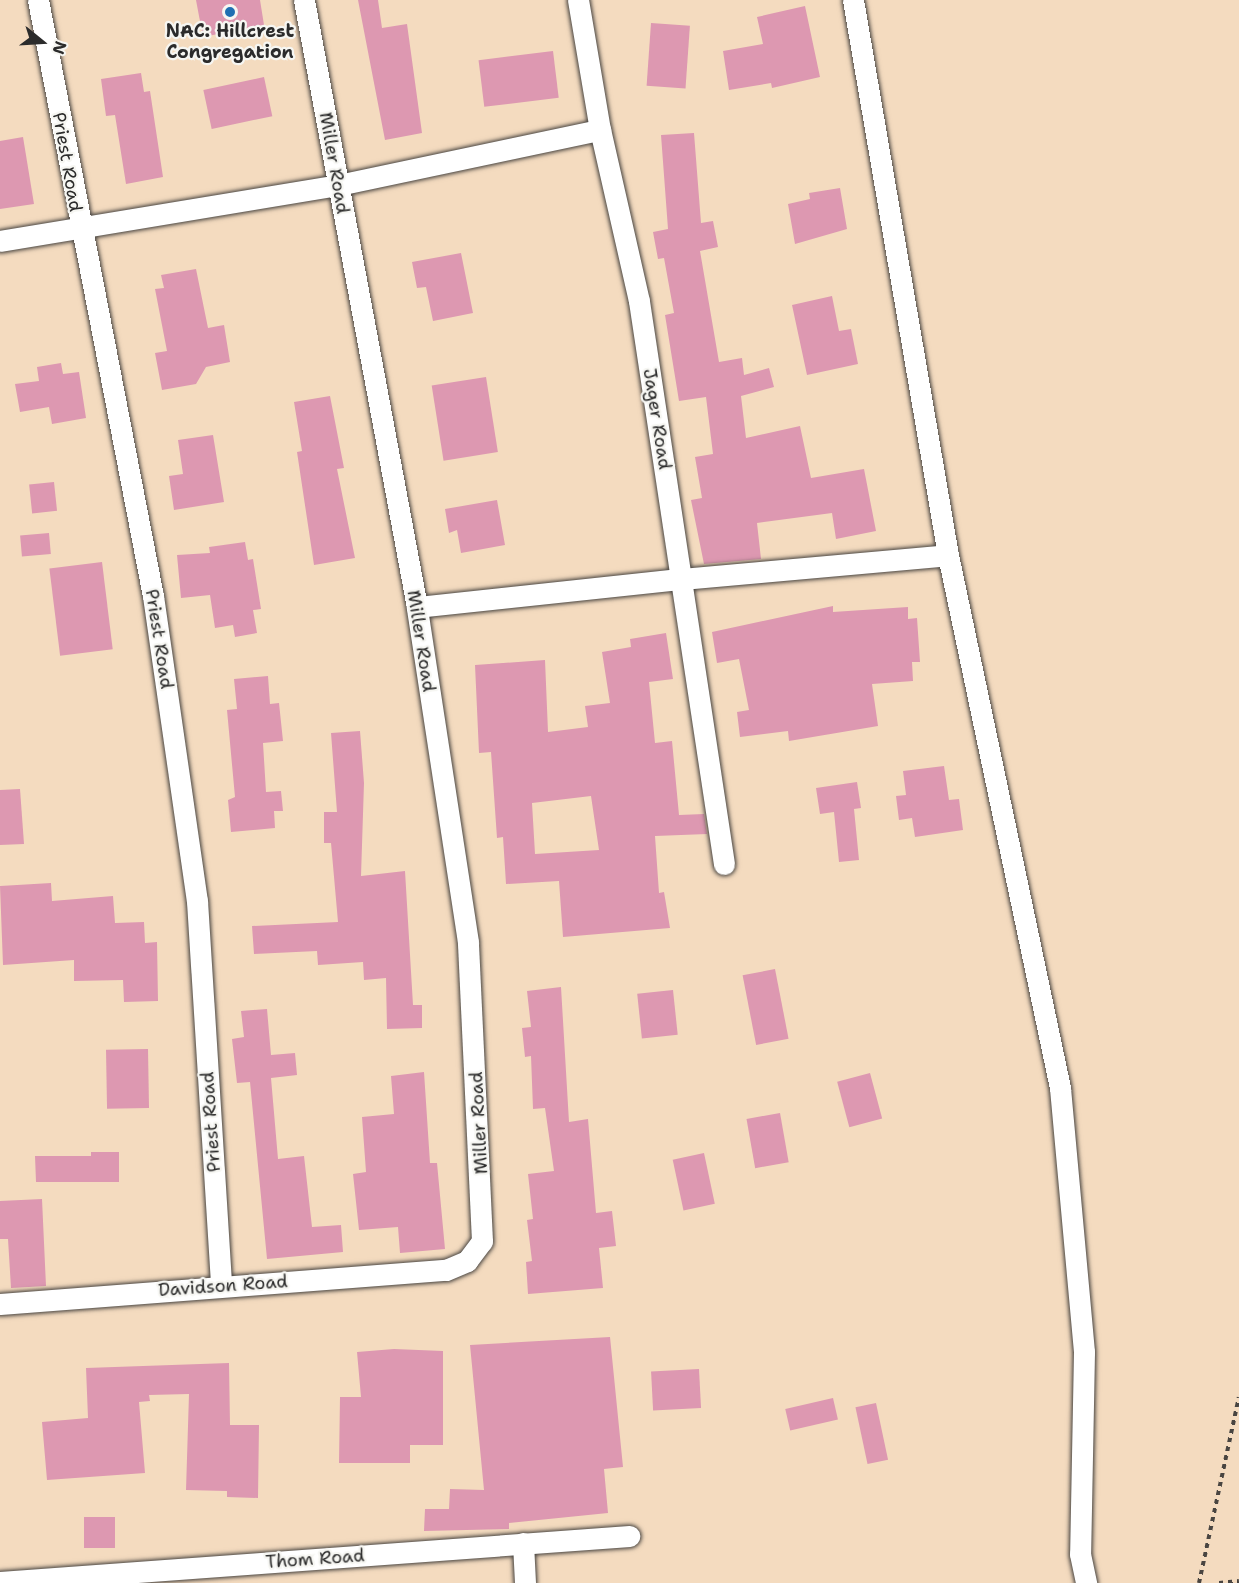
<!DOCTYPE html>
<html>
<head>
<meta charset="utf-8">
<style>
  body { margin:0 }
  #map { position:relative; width:1239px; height:1583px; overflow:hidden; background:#f4dbbf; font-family:"Shantell Sans",sans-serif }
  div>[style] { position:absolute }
  .building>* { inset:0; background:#dd98b1; transform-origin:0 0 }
  .path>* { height:4px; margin-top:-2px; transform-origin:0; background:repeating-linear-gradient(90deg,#494541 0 4.5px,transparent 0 9px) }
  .roads { filter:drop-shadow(0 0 2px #494541) drop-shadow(0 0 2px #494541) }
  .minor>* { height:21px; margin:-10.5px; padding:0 10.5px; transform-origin:10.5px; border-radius:10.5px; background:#fff }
  .dots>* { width:16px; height:16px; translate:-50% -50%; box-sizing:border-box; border:3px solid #f6f6f2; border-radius:50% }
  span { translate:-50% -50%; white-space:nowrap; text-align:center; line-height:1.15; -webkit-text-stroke:4.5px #f6f6f2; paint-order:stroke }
  .poi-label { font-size:18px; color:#2b2b2b; font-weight:700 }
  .street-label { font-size:18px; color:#2b2b2b }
  .north { position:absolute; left:12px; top:12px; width:60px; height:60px; -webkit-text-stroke:4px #f6f6f2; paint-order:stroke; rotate:108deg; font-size:16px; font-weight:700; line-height:24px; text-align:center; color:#2b2b2b }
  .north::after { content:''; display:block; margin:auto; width:21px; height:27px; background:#2b2b2b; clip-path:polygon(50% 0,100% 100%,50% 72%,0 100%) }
</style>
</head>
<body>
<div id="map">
  <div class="building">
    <i style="clip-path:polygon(196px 0,260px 0,264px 25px,203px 37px)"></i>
    <i style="clip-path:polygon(358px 0,378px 0,382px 28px,407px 24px,422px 133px,385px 140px)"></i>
    <i style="clip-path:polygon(805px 6px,820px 77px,772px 88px,771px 83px,729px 90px,723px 51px,763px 44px,757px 17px)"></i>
    <i style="left:651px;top:23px;width:39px;height:63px;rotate:4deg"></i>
    <i style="left:553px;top:51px;width:47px;height:75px;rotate:83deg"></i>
    <i style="clip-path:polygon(141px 73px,144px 92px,150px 91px,163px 177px,126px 184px,115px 115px,106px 116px,101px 79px)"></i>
    <i style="left:264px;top:77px;width:40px;height:62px;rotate:78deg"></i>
    <i style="clip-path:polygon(694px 133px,701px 223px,713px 221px,718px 247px,700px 251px,719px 362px,742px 358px,744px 375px,769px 368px,774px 387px,741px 396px,746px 438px,800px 426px,811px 478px,864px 469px,876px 531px,836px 539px,832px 513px,757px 523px,761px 559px,704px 564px,691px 500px,702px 498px,695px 457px,713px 454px,706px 397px,679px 401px,665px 315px,674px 313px,664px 258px,658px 259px,653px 232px,668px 229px,661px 135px)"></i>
    <i style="clip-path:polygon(23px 137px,34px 204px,0 209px,0 141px)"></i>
    <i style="clip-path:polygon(840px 188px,847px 229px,795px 244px,788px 204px,810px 199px,809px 193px)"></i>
    <i style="clip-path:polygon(461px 253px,473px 313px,433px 321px,426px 287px,417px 288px,412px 262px)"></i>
    <i style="clip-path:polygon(196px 269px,208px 328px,224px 325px,230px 362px,206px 367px,196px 384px,162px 390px,155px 353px,167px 351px,155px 289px,164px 288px,161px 275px)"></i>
    <i style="clip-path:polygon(832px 296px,839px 331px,851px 329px,858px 364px,807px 375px,792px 305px)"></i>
    <i style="clip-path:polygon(61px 363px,63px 374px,79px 372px,86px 418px,52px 424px,49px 407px,20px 412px,15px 384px,39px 381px,37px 367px)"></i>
    <i style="left:486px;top:377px;width:76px;height:55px;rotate:81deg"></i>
    <i style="clip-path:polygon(330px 396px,344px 468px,337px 469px,355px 558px,314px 565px,297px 452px,302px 451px,294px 402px)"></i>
    <i style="clip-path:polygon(213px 435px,224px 502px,174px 510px,169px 476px,183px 474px,178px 440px)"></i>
    <i style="left:54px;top:482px;width:29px;height:25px;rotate:84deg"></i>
    <i style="clip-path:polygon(497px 500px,505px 545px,461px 553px,457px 530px,449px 533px,445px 509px)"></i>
    <i style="left:49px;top:533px;width:21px;height:29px;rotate:85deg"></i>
    <i style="clip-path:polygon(245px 542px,248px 560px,253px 559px,261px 609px,253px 610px,257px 633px,235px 637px,233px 625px,215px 628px,210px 595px,181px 598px,177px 555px,210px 553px,209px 547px)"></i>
    <i style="left:102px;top:562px;width:88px;height:53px;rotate:83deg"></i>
    <i style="clip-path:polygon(833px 606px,833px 612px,908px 607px,908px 619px,917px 618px,920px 662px,912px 662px,913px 681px,872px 684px,878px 726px,789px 741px,788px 731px,740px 737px,737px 712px,749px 710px,739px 659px,717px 663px,712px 632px)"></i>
    <i style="clip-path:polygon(evenodd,666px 633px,673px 679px,649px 682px,655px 743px,672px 741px,679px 815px,704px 814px,707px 834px,655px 836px,659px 893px,664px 892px,670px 928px,563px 937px,559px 881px,506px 884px,503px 837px,497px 838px,491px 752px,479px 753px,475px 665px,545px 660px,548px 732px,588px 727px,585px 706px,610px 703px,602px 652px,631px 647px,630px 639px,666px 633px,591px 796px,599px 850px,535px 854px,532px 803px,591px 796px)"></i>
    <i style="clip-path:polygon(268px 676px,270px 704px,279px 703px,283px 741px,263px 743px,266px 792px,281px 791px,283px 811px,274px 811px,275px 828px,231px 832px,228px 800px,235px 797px,227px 710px,237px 709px,234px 679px)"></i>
    <i style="clip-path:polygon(360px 731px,364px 783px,361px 876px,405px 871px,413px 1005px,422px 1005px,422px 1028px,387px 1029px,386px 978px,364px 980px,363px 962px,318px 965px,317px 951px,254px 954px,252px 926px,338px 922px,331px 843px,324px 843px,324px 812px,337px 812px,331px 733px)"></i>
    <i style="clip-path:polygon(944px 766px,949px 800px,959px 799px,963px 830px,915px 837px,912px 818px,899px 820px,896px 796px,906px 795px,903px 771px)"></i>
    <i style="clip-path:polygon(857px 782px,861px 808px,854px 809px,859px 860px,839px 862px,834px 812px,820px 814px,816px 788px)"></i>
    <i style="clip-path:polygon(20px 789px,24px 844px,0 845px,0 790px)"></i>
    <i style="clip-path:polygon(51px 883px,52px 901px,113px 896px,115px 923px,144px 922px,145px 943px,157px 942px,158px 1001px,124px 1002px,123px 980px,74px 981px,74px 960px,3px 965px,0 886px)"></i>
    <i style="left:775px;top:969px;width:71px;height:33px;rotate:79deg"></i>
    <i style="clip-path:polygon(561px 987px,569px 1122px,588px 1119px,596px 1213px,612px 1211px,616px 1246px,599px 1248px,603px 1288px,528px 1294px,526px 1262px,532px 1261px,527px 1220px,533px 1219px,528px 1174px,554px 1171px,545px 1108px,533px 1109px,531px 1056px,525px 1057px,522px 1028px,531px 1027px,527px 991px)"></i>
    <i style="left:673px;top:990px;width:45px;height:36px;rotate:84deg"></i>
    <i style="clip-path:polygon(267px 1009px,271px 1055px,295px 1053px,297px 1075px,271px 1078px,278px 1159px,304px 1156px,312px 1227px,341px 1225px,343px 1252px,267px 1259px,250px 1082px,237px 1083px,232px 1039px,244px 1037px,241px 1011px)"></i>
    <i style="left:148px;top:1049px;width:59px;height:42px;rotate:89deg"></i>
    <i style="clip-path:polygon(424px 1072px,430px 1163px,437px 1163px,445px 1249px,400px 1253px,398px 1227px,359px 1230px,353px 1174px,366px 1172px,362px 1117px,394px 1114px,391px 1076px)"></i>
    <i style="left:870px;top:1073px;width:47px;height:34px;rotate:75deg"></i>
    <i style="left:780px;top:1113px;width:50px;height:34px;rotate:80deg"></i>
    <i style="clip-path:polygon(91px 1152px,119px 1152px,119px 1182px,36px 1182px,35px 1156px,91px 1156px)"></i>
    <i style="left:704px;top:1153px;width:52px;height:32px;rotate:78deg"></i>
    <i style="clip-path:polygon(42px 1199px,46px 1286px,11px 1288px,8px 1239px,0 1239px,0 1201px)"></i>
    <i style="clip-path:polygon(610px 1337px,623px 1467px,604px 1469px,608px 1513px,509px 1523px,509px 1529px,424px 1531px,425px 1509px,449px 1509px,450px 1489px,484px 1490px,470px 1345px)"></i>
    <i style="clip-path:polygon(394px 1349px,443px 1351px,443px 1445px,410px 1445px,410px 1463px,339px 1463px,340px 1397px,361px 1397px,357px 1352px)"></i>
    <i style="clip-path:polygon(229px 1363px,230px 1425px,259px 1425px,258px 1498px,227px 1497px,227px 1491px,186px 1490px,189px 1394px,149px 1395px,150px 1401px,139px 1402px,145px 1473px,47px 1480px,42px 1422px,88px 1418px,86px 1368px)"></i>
    <i style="left:699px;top:1369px;width:39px;height:48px;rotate:87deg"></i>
    <i style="left:833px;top:1398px;width:22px;height:49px;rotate:77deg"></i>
    <i style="left:876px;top:1403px;width:58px;height:21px;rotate:78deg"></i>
    <i style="left:84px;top:1517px;width:31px;height:31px"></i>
  </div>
  <div class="path">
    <i style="left:1199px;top:1583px;width:190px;rotate:-77.9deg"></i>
    <i style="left:1219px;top:1583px;width:20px;rotate:-6deg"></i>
  </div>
  <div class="roads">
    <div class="minor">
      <i style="left:38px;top:0;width:607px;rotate:79.08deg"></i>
      <i style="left:153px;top:596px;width:308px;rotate:81.8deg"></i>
      <i style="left:197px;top:901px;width:385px;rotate:86.4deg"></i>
      <i style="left:853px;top:0;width:563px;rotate:80.29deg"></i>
      <i style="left:948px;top:555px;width:545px;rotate:78.13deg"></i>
      <i style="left:1060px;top:1088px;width:265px;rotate:84.8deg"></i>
      <i style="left:1084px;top:1352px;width:202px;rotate:91.1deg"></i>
      <i style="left:1080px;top:1554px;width:30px;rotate:78deg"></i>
      <i style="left:0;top:241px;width:343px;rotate:-9.4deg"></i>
      <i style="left:338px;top:185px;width:268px;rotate:-11.9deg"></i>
      <i style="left:417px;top:607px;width:265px;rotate:-6.1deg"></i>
      <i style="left:681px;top:579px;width:281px;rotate:-98.6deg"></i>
      <i style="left:639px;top:301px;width:175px;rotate:-102.8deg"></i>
      <i style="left:600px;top:130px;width:132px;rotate:-99.6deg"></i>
      <i style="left:724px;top:864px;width:288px;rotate:-98.6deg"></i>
      <i style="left:681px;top:579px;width:268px;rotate:-5.1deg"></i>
      <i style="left:0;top:1304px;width:447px;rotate:-4.4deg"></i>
      <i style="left:446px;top:1270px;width:23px;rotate:-23deg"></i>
      <i style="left:467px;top:1261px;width:25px;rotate:-53deg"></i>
      <i style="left:482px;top:1241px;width:299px;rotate:-92.7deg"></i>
      <i style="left:468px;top:942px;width:339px;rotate:-98.7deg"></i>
      <i style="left:417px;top:607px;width:617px;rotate:-100.55deg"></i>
      <i style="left:523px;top:1543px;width:40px;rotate:87.1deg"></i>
      <i style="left:0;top:1582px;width:631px;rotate:-4.18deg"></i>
    </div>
  </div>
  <div class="dots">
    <i style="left:230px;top:12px;background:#1f6fb2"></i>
  </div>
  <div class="poi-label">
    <span style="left:230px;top:42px">NAC: Hillcrest<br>Congregation</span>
  </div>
  <div class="street-label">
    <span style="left:67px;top:162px;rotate:80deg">Priest Road</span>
    <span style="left:334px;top:163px;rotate:80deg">Miller Road</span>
    <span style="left:657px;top:419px;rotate:81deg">Jager Road</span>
    <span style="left:159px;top:639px;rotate:81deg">Priest Road</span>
    <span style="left:421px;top:641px;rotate:81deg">Miller Road</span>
    <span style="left:211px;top:1122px;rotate:-94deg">Priest Road</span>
    <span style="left:479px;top:1123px;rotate:-93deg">Miller Road</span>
    <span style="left:223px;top:1286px;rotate:-4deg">Davidson Road</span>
    <span style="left:315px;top:1559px;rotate:-4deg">Thom Road</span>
  </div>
  <div class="north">N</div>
</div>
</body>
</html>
